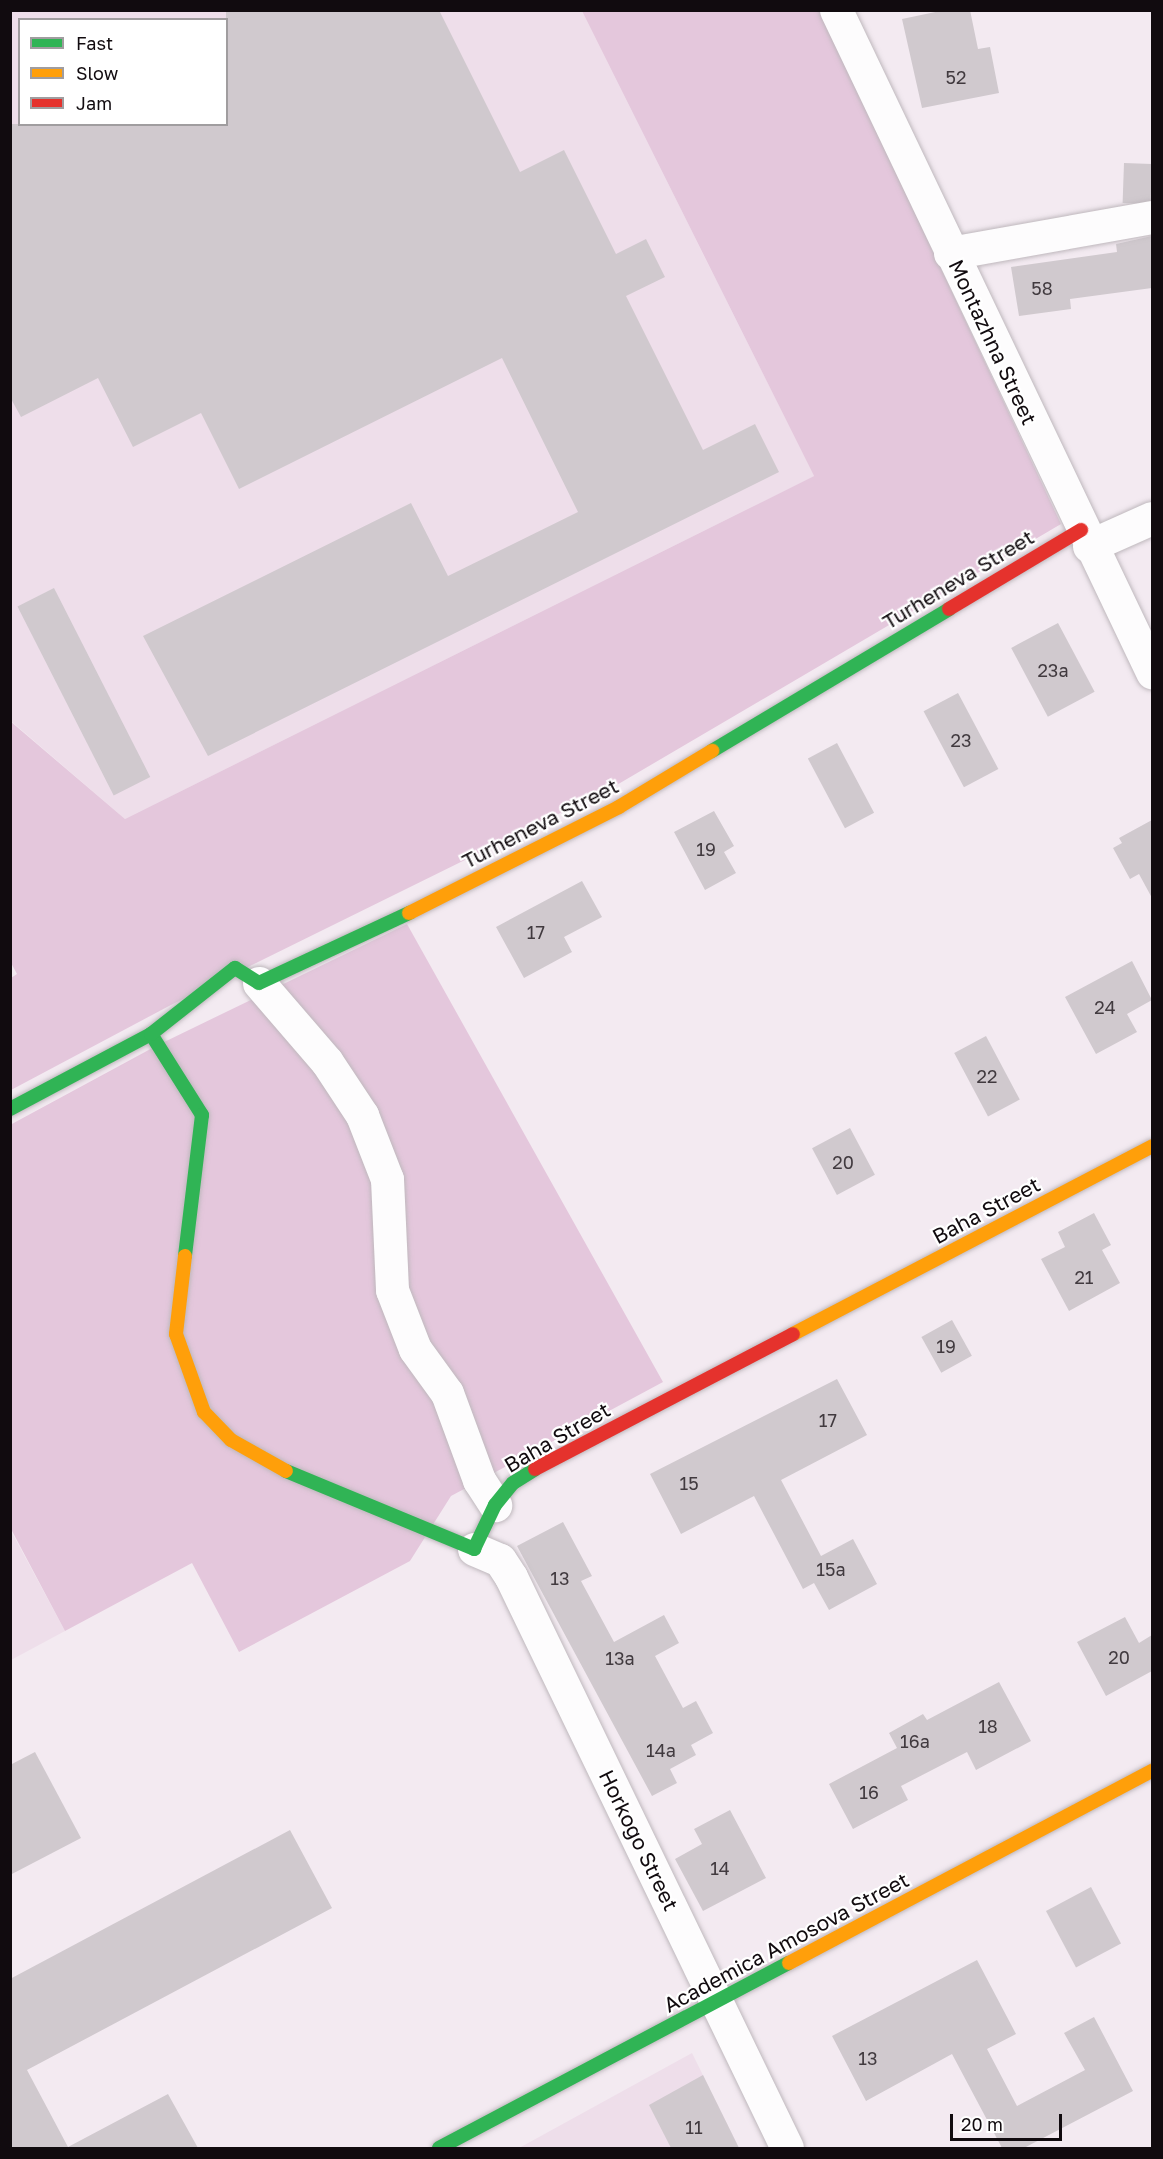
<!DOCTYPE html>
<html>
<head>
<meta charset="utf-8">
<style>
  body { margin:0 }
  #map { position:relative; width:1163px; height:2159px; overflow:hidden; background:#f3eaf1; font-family:"Golos Text",sans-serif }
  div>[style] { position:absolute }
  .built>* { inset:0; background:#eedeea }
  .green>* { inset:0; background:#e4c7dc }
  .building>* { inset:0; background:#d0c9ce; transform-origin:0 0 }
  .roads { filter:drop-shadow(0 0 2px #bfb8bd) drop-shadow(0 0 2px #bfb8bd) }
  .street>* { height:33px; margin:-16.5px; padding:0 16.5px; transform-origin:16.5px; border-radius:16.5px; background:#fdfcfd }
  .fast>* { height:14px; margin:-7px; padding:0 7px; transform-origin:7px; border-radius:7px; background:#30b455 }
  .slow>* { height:14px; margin:-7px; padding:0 7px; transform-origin:7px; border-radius:7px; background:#ff9f0a }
  .jam>* { height:14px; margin:-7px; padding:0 7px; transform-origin:7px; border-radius:7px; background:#e5322d }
  span { translate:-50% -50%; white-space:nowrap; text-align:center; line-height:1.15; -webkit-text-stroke:4.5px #fff; paint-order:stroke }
  .number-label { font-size:18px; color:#413a3f }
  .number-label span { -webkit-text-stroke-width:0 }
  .street-label { font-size:21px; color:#110b0f }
  .frame { position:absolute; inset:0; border:12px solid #110b0f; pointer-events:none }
  .legend { position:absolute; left:18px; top:18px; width:210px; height:108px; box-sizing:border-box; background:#fff; border:2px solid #a09d9f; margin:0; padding:8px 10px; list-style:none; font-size:18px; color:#110b0f }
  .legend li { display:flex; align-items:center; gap:12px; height:30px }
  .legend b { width:30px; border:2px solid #a09d9f }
  .scale { position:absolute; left:950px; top:2114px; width:112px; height:27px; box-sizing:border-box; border:3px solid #110b0f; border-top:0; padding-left:8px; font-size:18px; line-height:21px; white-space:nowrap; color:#110b0f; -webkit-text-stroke:4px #fff; paint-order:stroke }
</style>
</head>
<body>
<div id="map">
  <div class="built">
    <i style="clip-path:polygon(evenodd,11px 11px,582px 11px,814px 476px,125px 819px,11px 721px,11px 11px,20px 20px,226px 20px,226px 124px,20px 124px,20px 20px)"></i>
    <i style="clip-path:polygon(10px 1529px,65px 1631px,11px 1660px,10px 1660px)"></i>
    <i style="clip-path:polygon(692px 2053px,739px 2148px,519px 2148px)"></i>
  </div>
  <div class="green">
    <i style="clip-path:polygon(582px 11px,820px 11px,1061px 524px,615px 786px,169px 1006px,11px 1090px,11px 978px,17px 974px,10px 961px,10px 721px,125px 819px,814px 476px)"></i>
    <i style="clip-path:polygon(407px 924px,663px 1382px,451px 1496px,410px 1561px,239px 1652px,192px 1563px,65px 1631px,11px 1529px,10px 1125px,156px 1046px)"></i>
  </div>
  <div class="building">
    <i style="clip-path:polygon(226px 10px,439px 10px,520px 172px,564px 150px,616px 254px,646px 239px,665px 277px,626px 296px,703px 450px,755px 424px,779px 472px,208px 756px,143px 636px,411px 503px,448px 576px,578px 512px,502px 358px,239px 489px,201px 413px,133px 447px,98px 378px,21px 417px,10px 397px,10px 124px,226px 124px)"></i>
    <i style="clip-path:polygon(945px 10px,970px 10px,978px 49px,990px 47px,999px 93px,922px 108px,902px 19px)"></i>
    <i style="left:1124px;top:163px;width:28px;height:40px;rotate:2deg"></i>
    <i style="clip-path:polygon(1152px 236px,1152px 288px,1070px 299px,1071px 309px,1019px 316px,1011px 267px,1117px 252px,1116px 244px)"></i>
    <i style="left:54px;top:588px;width:212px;height:41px;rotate:63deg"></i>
    <i style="left:1058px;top:623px;width:78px;height:53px;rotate:62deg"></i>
    <i style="left:958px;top:693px;width:86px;height:39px;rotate:62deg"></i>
    <i style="left:837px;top:743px;width:79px;height:33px;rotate:62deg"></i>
    <i style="clip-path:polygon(714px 811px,734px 846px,724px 852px,736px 873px,705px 890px,674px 832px)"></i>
    <i style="clip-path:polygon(1152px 820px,1152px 898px,1139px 874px,1130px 879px,1113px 848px,1122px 843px,1119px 838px)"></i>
    <i style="clip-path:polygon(582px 881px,602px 917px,564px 937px,572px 952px,524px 978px,496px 927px)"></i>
    <i style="clip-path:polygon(1132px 961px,1152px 1000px,1127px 1014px,1137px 1032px,1096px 1054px,1065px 997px)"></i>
    <i style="left:986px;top:1036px;width:72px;height:36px;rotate:62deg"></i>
    <i style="left:850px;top:1128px;width:53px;height:43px;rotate:62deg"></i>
    <i style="clip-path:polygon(1094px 1213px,1111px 1245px,1102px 1250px,1120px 1283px,1069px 1311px,1041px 1259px,1065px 1247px,1058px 1232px)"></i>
    <i style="left:952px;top:1320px;width:41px;height:35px;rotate:61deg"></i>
    <i style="clip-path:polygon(837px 1379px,867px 1435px,781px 1480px,821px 1556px,853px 1539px,877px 1584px,829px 1610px,814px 1583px,803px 1589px,754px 1496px,681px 1534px,650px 1474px)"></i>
    <i style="clip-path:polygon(563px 1522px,592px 1576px,581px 1581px,614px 1642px,664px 1615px,679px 1643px,655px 1656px,683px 1708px,696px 1701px,713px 1733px,691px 1745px,696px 1755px,670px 1769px,677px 1783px,652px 1796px,517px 1546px)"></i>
    <i style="clip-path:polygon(1125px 1617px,1139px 1643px,1152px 1635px,1152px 1671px,1106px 1696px,1077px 1642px)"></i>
    <i style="clip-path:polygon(999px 1682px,1031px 1741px,976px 1770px,967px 1752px,901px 1786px,908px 1800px,853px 1829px,829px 1784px,897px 1748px,889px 1733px,923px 1714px,927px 1720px)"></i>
    <i style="clip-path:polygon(35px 1752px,81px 1838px,10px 1875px,10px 1765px)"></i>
    <i style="clip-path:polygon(730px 1810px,766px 1878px,703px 1911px,675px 1859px,702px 1844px,694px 1829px)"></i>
    <i style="clip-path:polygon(290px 1830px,332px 1908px,27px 2070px,68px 2147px,168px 2094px,198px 2148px,10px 2148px,10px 1979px)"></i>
    <i style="left:1091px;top:1887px;width:64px;height:51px;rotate:62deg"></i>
    <i style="clip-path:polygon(977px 1960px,1016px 2034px,987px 2049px,1017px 2106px,1085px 2070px,1064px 2033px,1094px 2017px,1133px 2091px,1024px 2148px,1002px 2148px,952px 2054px,866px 2101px,832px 2036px)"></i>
    <i style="clip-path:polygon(703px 2075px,739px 2148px,671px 2148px,649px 2105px)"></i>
  </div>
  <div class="roads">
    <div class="street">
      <i style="left:836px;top:10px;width:734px;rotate:64.48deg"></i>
      <i style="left:950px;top:253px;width:205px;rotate:-10.1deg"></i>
      <i style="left:1089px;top:546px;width:69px;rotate:-24deg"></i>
      <i style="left:259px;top:983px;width:104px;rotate:49.3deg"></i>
      <i style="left:327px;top:1062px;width:64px;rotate:56.6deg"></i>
      <i style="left:362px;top:1115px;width:69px;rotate:68.7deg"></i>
      <i style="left:387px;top:1179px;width:111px;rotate:87.4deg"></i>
      <i style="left:392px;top:1290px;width:63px;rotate:68.7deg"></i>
      <i style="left:415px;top:1349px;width:54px;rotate:54deg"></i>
      <i style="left:447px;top:1393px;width:93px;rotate:69.8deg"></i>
      <i style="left:479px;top:1480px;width:30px;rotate:57deg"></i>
      <i style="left:474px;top:1549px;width:28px;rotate:23deg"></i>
      <i style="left:500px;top:1560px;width:20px;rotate:57deg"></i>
      <i style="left:511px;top:1577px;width:634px;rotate:64.2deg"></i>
    </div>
    <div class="fast">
      <i style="left:712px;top:751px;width:276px;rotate:-30.9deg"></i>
      <i style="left:151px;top:1034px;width:96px;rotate:57.8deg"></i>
      <i style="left:202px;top:1115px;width:142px;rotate:96.9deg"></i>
      <i style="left:10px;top:1109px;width:160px;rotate:-28deg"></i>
      <i style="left:151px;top:1034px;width:107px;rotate:-38.2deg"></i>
      <i style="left:235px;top:968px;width:28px;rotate:32deg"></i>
      <i style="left:259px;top:983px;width:166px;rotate:-25deg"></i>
      <i style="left:286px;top:1471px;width:204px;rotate:22.5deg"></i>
      <i style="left:474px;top:1549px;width:49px;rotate:-64.5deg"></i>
      <i style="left:495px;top:1505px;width:28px;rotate:-51deg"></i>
      <i style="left:513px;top:1483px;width:26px;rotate:-32deg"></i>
      <i style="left:439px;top:2148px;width:396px;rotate:-27.9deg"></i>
    </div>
    <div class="slow">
      <i style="left:409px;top:913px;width:235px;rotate:-26.8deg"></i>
      <i style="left:619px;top:807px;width:109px;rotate:-31.1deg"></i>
      <i style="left:185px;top:1256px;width:79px;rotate:96.6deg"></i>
      <i style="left:176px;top:1334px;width:83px;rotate:70.3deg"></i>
      <i style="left:204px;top:1412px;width:39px;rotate:46deg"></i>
      <i style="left:231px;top:1440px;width:63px;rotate:29.4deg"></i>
      <i style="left:793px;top:1334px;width:405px;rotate:-27.6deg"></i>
      <i style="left:789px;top:1963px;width:411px;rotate:-27.9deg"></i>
    </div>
    <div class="jam">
      <i style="left:949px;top:609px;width:154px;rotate:-30.9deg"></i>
      <i style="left:535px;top:1469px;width:291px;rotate:-27.6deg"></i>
    </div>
  </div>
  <div class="number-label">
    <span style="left:956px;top:77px">52</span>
    <span style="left:1042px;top:288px">58</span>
    <span style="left:1053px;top:670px">23а</span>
    <span style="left:961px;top:740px">23</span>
    <span style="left:706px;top:849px">19</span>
    <span style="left:536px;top:932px">17</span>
    <span style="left:1105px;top:1007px">24</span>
    <span style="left:987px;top:1076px">22</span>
    <span style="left:843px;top:1162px">20</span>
    <span style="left:1084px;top:1277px">21</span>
    <span style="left:946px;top:1346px">19</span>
    <span style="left:828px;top:1420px">17</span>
    <span style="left:689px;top:1483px">15</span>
    <span style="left:831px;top:1569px">15а</span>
    <span style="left:560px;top:1578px">13</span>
    <span style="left:1119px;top:1657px">20</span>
    <span style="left:620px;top:1658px">13а</span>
    <span style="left:988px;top:1726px">18</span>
    <span style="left:915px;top:1741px">16а</span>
    <span style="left:661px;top:1750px">14а</span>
    <span style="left:869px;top:1792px">16</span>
    <span style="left:720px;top:1868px">14</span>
    <span style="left:868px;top:2058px">13</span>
    <span style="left:694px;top:2127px">11</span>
  </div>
  <div class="street-label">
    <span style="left:993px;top:342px;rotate:65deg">Montazhna Street</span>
    <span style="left:958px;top:579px;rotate:-31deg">Turheneva Street</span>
    <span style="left:540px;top:823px;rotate:-27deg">Turheneva Street</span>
    <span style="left:986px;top:1210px;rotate:-28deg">Baha Street</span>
    <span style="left:557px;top:1437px;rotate:-30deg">Baha Street</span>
    <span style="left:639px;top:1840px;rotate:64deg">Horkogo Street</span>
    <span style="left:786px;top:1942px;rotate:-28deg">Academica Amosova Street</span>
  </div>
  <div class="frame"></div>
  <ul class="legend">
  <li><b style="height:8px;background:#30b455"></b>Fast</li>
  <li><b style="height:8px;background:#ff9f0a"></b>Slow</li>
  <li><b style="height:8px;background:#e5322d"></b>Jam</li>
  </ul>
  <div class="scale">20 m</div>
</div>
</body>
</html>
